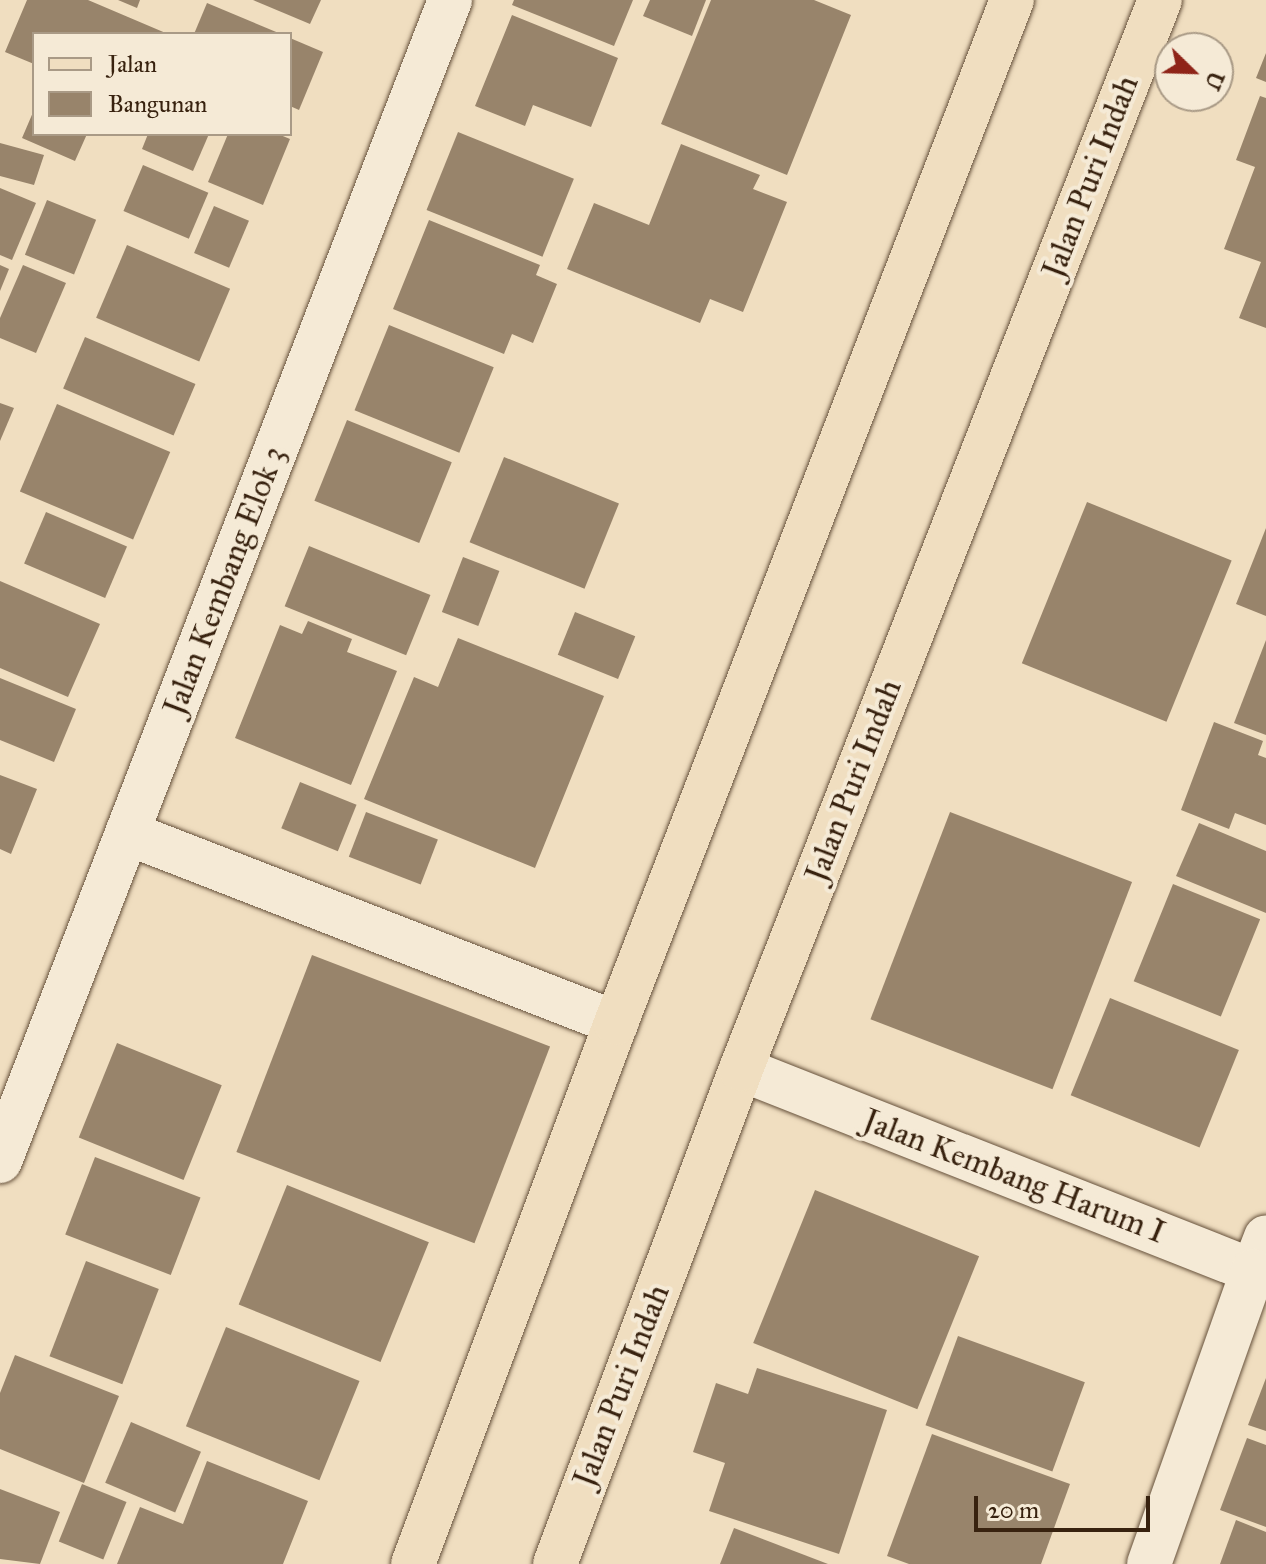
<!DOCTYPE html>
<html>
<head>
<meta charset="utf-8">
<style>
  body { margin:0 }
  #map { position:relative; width:1266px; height:1564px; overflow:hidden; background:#f0dec0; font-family:"IM FELL Great Primer",serif }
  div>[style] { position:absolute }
  .building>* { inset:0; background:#98846b; transform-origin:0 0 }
  .roads { filter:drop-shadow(0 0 2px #66513b) drop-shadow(0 0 2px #66513b) }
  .minor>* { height:44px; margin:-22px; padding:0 22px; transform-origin:22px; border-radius:22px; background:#f5ead6 }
  .major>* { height:44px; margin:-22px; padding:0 22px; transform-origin:22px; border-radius:22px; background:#f0dec0 }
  span { translate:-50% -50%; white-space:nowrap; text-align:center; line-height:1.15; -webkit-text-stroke:8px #f5ead6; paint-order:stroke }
  .street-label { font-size:32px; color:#38220f }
  .legend { position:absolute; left:32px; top:32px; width:260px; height:104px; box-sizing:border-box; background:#f5ead6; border:2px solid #a99a86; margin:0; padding:10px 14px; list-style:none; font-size:24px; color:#38220f }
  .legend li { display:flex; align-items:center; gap:16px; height:40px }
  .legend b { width:40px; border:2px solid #a99a86 }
  .north { position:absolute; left:1154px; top:32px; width:80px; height:80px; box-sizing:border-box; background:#f5ead6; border:2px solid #a99a86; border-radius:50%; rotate:113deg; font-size:22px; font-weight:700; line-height:32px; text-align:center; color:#38220f }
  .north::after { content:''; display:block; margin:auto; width:28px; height:36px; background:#8f2418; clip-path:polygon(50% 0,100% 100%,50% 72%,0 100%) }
  .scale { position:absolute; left:974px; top:1496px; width:176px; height:36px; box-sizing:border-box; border:4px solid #38220f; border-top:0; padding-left:10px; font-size:24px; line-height:28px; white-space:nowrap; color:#38220f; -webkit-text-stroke:6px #f5ead6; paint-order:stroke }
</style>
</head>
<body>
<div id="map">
  <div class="building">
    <i style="clip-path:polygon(27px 0,88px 0,168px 34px,34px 34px,34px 64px,5px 52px)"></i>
    <i style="clip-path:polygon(118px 0,140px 0,137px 8px)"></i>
    <i style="clip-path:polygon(253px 0,321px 0,310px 24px)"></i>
    <i style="clip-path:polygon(514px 0,633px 0,614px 46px,512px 5px)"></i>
    <i style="clip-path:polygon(650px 0,706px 0,692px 36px,643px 16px)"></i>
    <i style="clip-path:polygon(711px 0,814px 0,851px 15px,787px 175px,661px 124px)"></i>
    <i style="clip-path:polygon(207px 3px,281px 34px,194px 34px)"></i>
    <i style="clip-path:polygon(512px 15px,618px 58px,591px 127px,533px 105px,525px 126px,475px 106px)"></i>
    <i style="clip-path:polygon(290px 38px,323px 52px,299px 110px,290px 106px)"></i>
    <i style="clip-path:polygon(1266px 53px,1266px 82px,1256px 78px)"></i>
    <i style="clip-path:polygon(1260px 96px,1266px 98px,1266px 328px,1239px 318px,1261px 262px,1224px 249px,1255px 167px,1236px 160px)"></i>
    <i style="clip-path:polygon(34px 110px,34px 134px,87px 134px,75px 161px,22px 138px)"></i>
    <i style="left:458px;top:132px;width:125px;height:84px;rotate:22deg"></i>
    <i style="clip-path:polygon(148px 134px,209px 134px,193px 171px,142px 149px)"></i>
    <i style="clip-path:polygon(228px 134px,278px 134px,290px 139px,263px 205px,208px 182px)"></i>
    <i style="clip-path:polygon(0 143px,44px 155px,34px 185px,0 176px)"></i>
    <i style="clip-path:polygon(681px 144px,760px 175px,753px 189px,787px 202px,743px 312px,710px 299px,700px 323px,567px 269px,594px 203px,649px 225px)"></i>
    <i style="left:143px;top:165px;width:71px;height:50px;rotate:23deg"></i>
    <i style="clip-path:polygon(0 188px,36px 203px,12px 260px,0 255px)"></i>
    <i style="left:47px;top:200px;width:53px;height:59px;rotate:22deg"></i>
    <i style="left:214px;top:206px;width:38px;height:51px;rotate:23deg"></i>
    <i style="clip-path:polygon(429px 220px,540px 265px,536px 275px,557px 284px,533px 343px,512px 334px,504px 354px,393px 309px)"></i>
    <i style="left:127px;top:245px;width:112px;height:79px;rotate:23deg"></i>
    <i style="clip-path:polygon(0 265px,9px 269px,0 291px)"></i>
    <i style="clip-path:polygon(23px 265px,66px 283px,36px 353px,0 338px,0 318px)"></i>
    <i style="left:389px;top:325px;width:113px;height:92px;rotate:22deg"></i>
    <i style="left:85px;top:337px;width:120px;height:56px;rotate:23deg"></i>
    <i style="clip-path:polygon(0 403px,14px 408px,0 441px)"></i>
    <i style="left:57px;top:404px;width:123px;height:95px;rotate:23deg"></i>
    <i style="left:347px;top:420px;width:113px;height:87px;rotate:22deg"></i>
    <i style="left:504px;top:457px;width:124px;height:92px;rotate:22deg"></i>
    <i style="left:1087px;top:502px;width:156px;height:174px;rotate:22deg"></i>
    <i style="left:46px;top:512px;width:88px;height:56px;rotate:23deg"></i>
    <i style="clip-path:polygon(1266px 528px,1266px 616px,1236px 604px)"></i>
    <i style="left:309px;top:546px;width:131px;height:65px;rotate:22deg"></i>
    <i style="left:463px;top:557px;width:39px;height:59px;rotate:21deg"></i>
    <i style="clip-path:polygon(0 581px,100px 624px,68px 697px,0 668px)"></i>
    <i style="left:575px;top:612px;width:65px;height:46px;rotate:22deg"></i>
    <i style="clip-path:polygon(308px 621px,352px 639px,347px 652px,397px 671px,351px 785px,235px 738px,280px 625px,302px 634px)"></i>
    <i style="clip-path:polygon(458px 638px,604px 696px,535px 868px,364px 799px,414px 677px,438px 687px)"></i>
    <i style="clip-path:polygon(1266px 640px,1266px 735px,1234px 723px)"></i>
    <i style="clip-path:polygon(0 678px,76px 709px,54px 762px,0 740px)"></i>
    <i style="clip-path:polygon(1214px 722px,1263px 741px,1258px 755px,1266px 758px,1266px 825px,1235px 813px,1229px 829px,1181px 810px)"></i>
    <i style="clip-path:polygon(0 775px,37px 789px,11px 854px,0 849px)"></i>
    <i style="left:300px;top:782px;width:61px;height:50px;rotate:22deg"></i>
    <i style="left:366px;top:812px;width:77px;height:48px;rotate:21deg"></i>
    <i style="left:950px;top:812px;width:195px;height:222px;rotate:21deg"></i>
    <i style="clip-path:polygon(1199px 823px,1266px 851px,1266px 913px,1176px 876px)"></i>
    <i style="left:1173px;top:884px;width:94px;height:105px;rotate:22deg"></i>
    <i style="left:312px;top:955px;width:255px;height:211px;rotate:21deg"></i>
    <i style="left:1110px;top:998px;width:139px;height:105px;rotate:22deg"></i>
    <i style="left:117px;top:1043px;width:113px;height:102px;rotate:22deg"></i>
    <i style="left:95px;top:1157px;width:113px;height:83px;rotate:21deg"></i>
    <i style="left:287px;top:1185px;width:153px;height:129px;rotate:22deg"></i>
    <i style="left:815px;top:1190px;width:177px;height:165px;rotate:22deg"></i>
    <i style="left:86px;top:1261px;width:78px;height:102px;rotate:21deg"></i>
    <i style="left:226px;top:1327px;width:144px;height:107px;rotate:22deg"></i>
    <i style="left:958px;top:1336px;width:135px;height:95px;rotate:20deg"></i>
    <i style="clip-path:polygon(15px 1355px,119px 1396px,84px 1483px,0 1449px,0 1393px)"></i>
    <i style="clip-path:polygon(757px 1368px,887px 1410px,839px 1554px,709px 1511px,725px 1463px,693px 1452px,716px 1383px,748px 1394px)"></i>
    <i style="clip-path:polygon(1266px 1378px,1266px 1431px,1248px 1425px)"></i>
    <i style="left:131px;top:1422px;width:76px;height:66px;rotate:23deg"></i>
    <i style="clip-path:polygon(932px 1434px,1070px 1484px,1041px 1564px,909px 1564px,887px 1556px)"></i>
    <i style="clip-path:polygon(1247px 1438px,1266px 1445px,1266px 1527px,1220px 1510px)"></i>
    <i style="clip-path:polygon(207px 1461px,308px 1501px,283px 1564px,117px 1564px,140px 1507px,183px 1524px)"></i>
    <i style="left:82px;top:1484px;width:48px;height:62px;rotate:22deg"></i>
    <i style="clip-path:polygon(0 1489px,60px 1512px,40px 1564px,0 1559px)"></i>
    <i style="clip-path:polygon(1236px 1520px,1266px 1532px,1266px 1564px,1220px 1564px)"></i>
    <i style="clip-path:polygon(734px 1528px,828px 1564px,720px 1564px)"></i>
  </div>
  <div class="roads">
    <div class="minor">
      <i style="left:127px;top:833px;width:525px;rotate:21.23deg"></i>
      <i style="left:741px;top:1069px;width:550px;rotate:21.53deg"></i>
      <i style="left:1253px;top:1271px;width:36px;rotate:-69deg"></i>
      <i style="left:0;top:1161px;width:1245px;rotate:-68.81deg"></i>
      <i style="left:1149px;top:1564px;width:311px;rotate:-70.5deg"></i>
    </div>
    <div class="major">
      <i style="left:413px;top:1564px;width:578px;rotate:-69.43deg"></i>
      <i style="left:616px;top:1023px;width:1097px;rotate:-68.84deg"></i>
      <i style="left:555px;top:1564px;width:529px;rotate:-69.41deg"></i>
      <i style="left:741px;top:1069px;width:1148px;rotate:-68.6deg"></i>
    </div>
  </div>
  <div class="street-label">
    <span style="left:1091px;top:177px;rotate:-69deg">Jalan Puri Indah</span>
    <span style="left:225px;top:581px;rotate:-69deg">Jalan Kembang Elok 3</span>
    <span style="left:854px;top:781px;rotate:-69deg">Jalan Puri Indah</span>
    <span style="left:1014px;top:1177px;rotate:21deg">Jalan Kembang Harum I</span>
    <span style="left:622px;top:1386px;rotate:-69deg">Jalan Puri Indah</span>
  </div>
  <ul class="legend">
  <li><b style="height:10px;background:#f0dec0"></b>Jalan</li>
  <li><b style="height:22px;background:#98846b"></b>Bangunan</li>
  </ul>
  <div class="north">U</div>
  <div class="scale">20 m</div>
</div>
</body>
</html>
